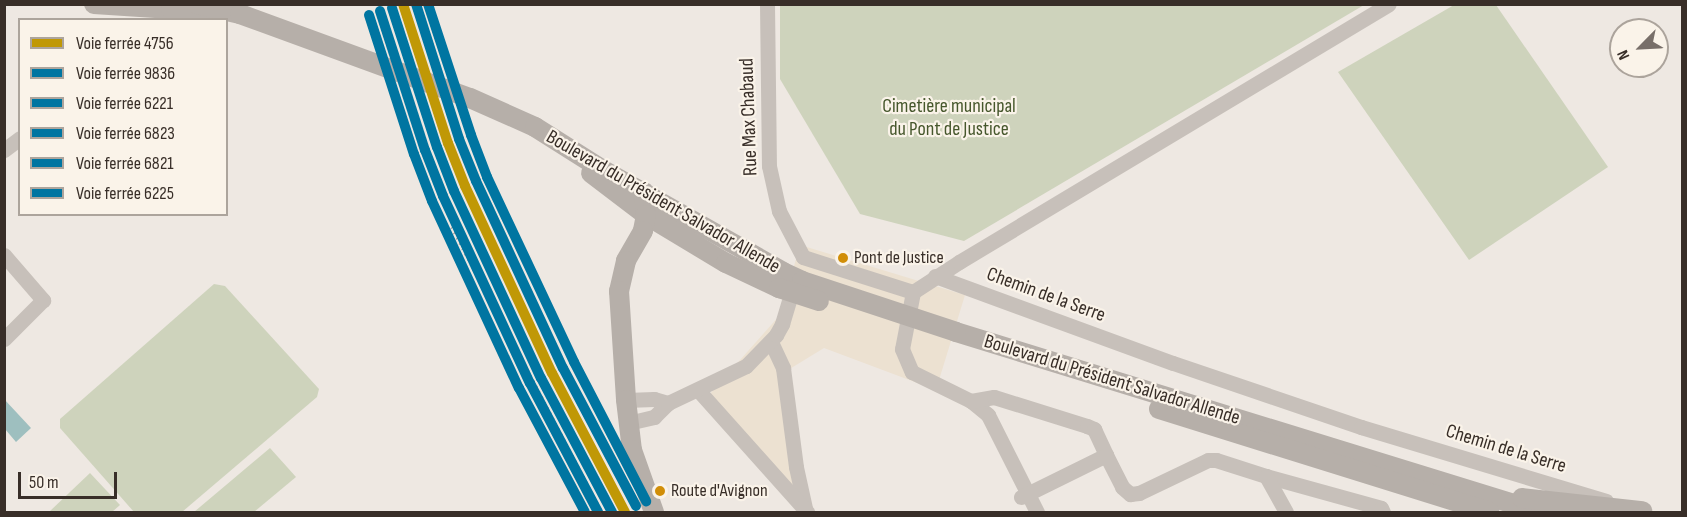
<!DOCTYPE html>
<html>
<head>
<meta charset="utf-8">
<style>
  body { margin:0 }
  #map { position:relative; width:1687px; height:517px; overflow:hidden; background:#eee8e2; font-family:"Sofia Sans Condensed",sans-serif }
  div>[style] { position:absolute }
  .green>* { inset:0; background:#ced3bc }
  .plaza>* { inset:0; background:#ece1d1 }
  .water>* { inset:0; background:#9ebfbf }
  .minor>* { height:15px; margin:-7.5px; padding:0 7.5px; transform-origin:7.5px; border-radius:7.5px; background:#c7c0ba }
  .major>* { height:20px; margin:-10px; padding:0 10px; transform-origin:10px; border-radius:10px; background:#b6afa9 }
  .rail>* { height:4px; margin-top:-2px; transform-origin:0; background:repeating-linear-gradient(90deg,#aea9a5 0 1.5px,transparent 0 6px) }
  .major-bridge>* { height:20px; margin:-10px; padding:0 10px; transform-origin:10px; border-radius:10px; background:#b6afa9 }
  .rail-1>* { height:10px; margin:-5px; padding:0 5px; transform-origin:5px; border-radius:5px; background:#c09806 }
  .rail-2>* { height:10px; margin:-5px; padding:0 5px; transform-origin:5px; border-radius:5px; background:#0075a1 }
  .rail-3>* { height:10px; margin:-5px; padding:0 5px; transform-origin:5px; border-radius:5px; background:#0075a1 }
  .rail-4>* { height:10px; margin:-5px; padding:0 5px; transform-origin:5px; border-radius:5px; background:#0075a1 }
  .rail-5>* { height:10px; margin:-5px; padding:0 5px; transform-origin:5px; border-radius:5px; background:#0075a1 }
  .rail-6>* { height:10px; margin:-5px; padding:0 5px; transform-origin:5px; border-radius:5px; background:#0075a1 }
  .dots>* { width:16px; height:16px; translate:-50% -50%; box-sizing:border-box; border:3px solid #faf3e9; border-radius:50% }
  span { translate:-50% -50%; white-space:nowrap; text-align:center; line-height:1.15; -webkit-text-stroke:4.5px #faf3e9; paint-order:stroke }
  .bus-label { font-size:18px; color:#382e28 }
  .left { translate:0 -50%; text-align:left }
  .park-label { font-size:20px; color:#46572c }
  .street-label { font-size:20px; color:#382e28 }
  .frame { position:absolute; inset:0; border:6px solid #382e28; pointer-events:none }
  .legend { position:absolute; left:18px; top:18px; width:210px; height:198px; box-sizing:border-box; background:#faf3e9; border:2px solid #aca49c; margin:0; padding:8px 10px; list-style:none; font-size:18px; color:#382e28 }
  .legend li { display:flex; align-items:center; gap:12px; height:30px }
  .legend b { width:30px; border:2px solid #aca49c }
  .north { position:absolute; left:1609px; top:18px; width:60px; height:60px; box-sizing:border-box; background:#faf3e9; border:2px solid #aca49c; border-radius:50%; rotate:246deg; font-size:16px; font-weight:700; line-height:24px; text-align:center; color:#382e28 }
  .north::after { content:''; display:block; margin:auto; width:21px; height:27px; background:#786f69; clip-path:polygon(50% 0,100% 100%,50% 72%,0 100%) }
  .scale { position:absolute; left:18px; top:472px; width:99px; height:27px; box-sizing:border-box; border:3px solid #382e28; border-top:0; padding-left:8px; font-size:18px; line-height:21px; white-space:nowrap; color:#382e28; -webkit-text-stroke:4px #faf3e9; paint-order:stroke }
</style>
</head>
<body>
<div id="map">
  <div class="green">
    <i style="clip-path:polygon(780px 5px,780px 4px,1364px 5px,964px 241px,860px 214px,780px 79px)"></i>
    <i style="clip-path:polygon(1454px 5px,1496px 5px,1608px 167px,1469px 260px,1338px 72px)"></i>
    <i style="clip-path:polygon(214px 284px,225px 286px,319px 389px,317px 397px,182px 512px,134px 512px,60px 428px,60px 419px)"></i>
    <i style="clip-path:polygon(270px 448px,296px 477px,254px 512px,194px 512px)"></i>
    <i style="clip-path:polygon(90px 473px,120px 505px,112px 512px,49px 512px)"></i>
  </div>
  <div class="plaza">
    <i style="clip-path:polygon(800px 245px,965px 295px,936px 390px,824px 348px,788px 370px,810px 511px,701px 404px,780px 315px)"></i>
  </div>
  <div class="water">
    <i style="clip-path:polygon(4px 399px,31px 428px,16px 442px,5px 429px)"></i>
  </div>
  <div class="minor">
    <i style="left:767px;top:4px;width:162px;rotate:89.3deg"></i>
    <i style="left:769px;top:166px;width:46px;rotate:77.5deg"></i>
    <i style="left:779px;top:211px;width:52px;rotate:62.4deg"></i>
    <i style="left:4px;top:150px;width:20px;rotate:-37deg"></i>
    <i style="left:4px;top:255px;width:60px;rotate:49.1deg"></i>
    <i style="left:43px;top:300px;width:55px;rotate:135deg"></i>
    <i style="left:803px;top:257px;width:115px;rotate:17.7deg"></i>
    <i style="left:935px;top:276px;width:253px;rotate:20.1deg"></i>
    <i style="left:1173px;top:363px;width:199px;rotate:18.8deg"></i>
    <i style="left:1361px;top:427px;width:256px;rotate:16.8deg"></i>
    <i style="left:913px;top:292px;width:55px;rotate:-33.1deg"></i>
    <i style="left:959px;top:262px;width:501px;rotate:-30.96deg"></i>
    <i style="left:913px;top:292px;width:58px;rotate:100.9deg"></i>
    <i style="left:902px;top:349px;width:25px;rotate:67deg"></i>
    <i style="left:912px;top:372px;width:66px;rotate:26.2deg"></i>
    <i style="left:971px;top:401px;width:22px;rotate:39deg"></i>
    <i style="left:988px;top:415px;width:109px;rotate:63.2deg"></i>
    <i style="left:771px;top:342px;width:29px;rotate:65deg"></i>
    <i style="left:783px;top:368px;width:100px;rotate:82.5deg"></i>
    <i style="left:796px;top:467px;width:42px;rotate:77.6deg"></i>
    <i style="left:698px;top:390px;width:164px;rotate:48.2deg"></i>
    <i style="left:626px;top:400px;width:28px;rotate:-2deg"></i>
    <i style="left:654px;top:399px;width:15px;rotate:16deg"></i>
    <i style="left:971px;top:401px;width:23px;rotate:-10deg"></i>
    <i style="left:994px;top:397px;width:97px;rotate:17.3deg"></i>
    <i style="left:1087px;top:426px;width:8px;rotate:23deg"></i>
    <i style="left:1094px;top:429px;width:29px;rotate:65deg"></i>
    <i style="left:628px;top:423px;width:27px;rotate:-13deg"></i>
    <i style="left:654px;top:417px;width:20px;rotate:-45deg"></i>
    <i style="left:668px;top:403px;width:86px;rotate:-25.4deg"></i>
    <i style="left:746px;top:366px;width:43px;rotate:-45.9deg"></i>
    <i style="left:776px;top:335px;width:13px;rotate:-61deg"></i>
    <i style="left:782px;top:324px;width:42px;rotate:-73.3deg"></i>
    <i style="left:1266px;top:476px;width:119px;rotate:15.5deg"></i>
    <i style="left:1381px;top:508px;width:4px;rotate:63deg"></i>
    <i style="left:1021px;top:497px;width:95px;rotate:-26.3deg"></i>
    <i style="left:1106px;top:455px;width:36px;rotate:63deg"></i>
    <i style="left:1122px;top:487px;width:11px;rotate:41deg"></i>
    <i style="left:1130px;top:494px;width:9px;rotate:-6deg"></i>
    <i style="left:1139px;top:493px;width:76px;rotate:-25.6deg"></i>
    <i style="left:1208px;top:460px;width:8px"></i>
    <i style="left:1216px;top:460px;width:52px;rotate:17.7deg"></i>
    <i style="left:1266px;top:476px;width:41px;rotate:60.9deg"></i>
  </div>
  <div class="major">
    <i style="left:94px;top:4px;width:77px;rotate:3.7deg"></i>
    <i style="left:171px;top:9px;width:41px;rotate:15.8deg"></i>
    <i style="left:196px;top:4px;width:45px;rotate:12.8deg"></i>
    <i style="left:240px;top:14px;width:245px;rotate:20.1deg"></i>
    <i style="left:470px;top:98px;width:71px;rotate:24deg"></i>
    <i style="left:535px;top:127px;width:80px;rotate:32.3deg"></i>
    <i style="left:603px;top:170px;width:207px;rotate:29.5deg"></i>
    <i style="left:591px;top:173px;width:69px;rotate:37.4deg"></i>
    <i style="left:646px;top:215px;width:93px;rotate:31deg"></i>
    <i style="left:726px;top:263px;width:59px;rotate:25.3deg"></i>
    <i style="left:644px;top:192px;width:23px;rotate:85deg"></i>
    <i style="left:646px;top:215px;width:16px;rotate:101deg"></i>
    <i style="left:643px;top:231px;width:34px;rotate:120deg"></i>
    <i style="left:626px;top:261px;width:31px;rotate:103deg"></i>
    <i style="left:619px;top:291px;width:109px;rotate:86.3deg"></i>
    <i style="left:626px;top:400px;width:50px;rotate:83.2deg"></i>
    <i style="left:632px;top:450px;width:66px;rotate:70.5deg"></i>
    <i style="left:956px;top:332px;width:611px;rotate:17.13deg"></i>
    <i style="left:1159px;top:409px;width:346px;rotate:17.3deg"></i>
    <i style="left:1522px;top:498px;width:121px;rotate:6.2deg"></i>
  </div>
  <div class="rail">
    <i style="left:452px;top:227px;width:322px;rotate:62.4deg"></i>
  </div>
  <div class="major-bridge">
    <i style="left:783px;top:272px;width:21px;rotate:25deg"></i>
    <i style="left:802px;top:281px;width:162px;rotate:18.3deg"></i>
    <i style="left:779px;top:288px;width:42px;rotate:18deg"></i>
  </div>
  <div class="rail-1">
    <i style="left:403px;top:4px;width:146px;rotate:72.1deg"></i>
    <i style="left:448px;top:143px;width:46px;rotate:68.4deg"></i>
    <i style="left:465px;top:186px;width:206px;rotate:65.1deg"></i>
    <i style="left:552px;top:373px;width:157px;rotate:62.3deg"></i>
  </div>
  <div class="rail-2">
    <i style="left:392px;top:8px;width:146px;rotate:72.1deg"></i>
    <i style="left:437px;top:147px;width:47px;rotate:68.9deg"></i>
    <i style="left:454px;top:191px;width:206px;rotate:65.1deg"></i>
    <i style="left:541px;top:378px;width:152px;rotate:62.1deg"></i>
  </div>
  <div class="rail-3">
    <i style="left:416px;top:4px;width:142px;rotate:72.3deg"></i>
    <i style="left:459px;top:139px;width:45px;rotate:68deg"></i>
    <i style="left:476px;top:181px;width:206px;rotate:65.1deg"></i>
    <i style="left:563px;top:368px;width:156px;rotate:62.1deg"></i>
  </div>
  <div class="rail-4">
    <i style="left:380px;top:11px;width:146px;rotate:72.1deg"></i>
    <i style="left:425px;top:150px;width:49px;rotate:68.6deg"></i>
    <i style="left:443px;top:196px;width:206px;rotate:65.1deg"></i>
    <i style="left:530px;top:383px;width:146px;rotate:62.2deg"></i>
  </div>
  <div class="rail-5">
    <i style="left:428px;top:4px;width:138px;rotate:71.8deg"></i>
    <i style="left:471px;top:135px;width:45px;rotate:69.1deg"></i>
    <i style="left:487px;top:177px;width:204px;rotate:64.8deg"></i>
    <i style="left:574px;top:362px;width:157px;rotate:62.6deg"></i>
  </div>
  <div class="rail-6">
    <i style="left:369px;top:15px;width:146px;rotate:72.1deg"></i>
    <i style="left:414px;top:154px;width:50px;rotate:69deg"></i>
    <i style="left:432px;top:201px;width:206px;rotate:65.1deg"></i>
    <i style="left:519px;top:388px;width:140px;rotate:62deg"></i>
  </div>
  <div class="dots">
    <i style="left:843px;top:258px;background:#d18e08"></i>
    <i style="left:660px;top:491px;background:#d18e08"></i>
  </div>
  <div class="bus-label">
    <span class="left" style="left:854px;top:258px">Pont de Justice</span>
    <span class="left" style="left:671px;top:491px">Route d'Avignon</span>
  </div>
  <div class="park-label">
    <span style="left:949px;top:118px">Cimetière municipal<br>du Pont de Justice</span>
  </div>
  <div class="street-label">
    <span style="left:749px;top:117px;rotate:-92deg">Rue Max Chabaud</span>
    <span style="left:663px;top:202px;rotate:30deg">Boulevard du Président Salvador Allende</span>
    <span style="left:1046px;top:295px;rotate:20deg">Chemin de la Serre</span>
    <span style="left:1112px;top:380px;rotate:17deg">Boulevard du Président Salvador Allende</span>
    <span style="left:1506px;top:449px;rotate:17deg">Chemin de la Serre</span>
  </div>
  <div class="frame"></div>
  <ul class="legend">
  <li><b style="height:8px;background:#c09806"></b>Voie ferrée 4756</li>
  <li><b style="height:8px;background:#0075a1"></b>Voie ferrée 9836</li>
  <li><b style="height:8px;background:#0075a1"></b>Voie ferrée 6221</li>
  <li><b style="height:8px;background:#0075a1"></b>Voie ferrée 6823</li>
  <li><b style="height:8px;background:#0075a1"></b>Voie ferrée 6821</li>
  <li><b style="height:8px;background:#0075a1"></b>Voie ferrée 6225</li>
  </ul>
  <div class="north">N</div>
  <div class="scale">50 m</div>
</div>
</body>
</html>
